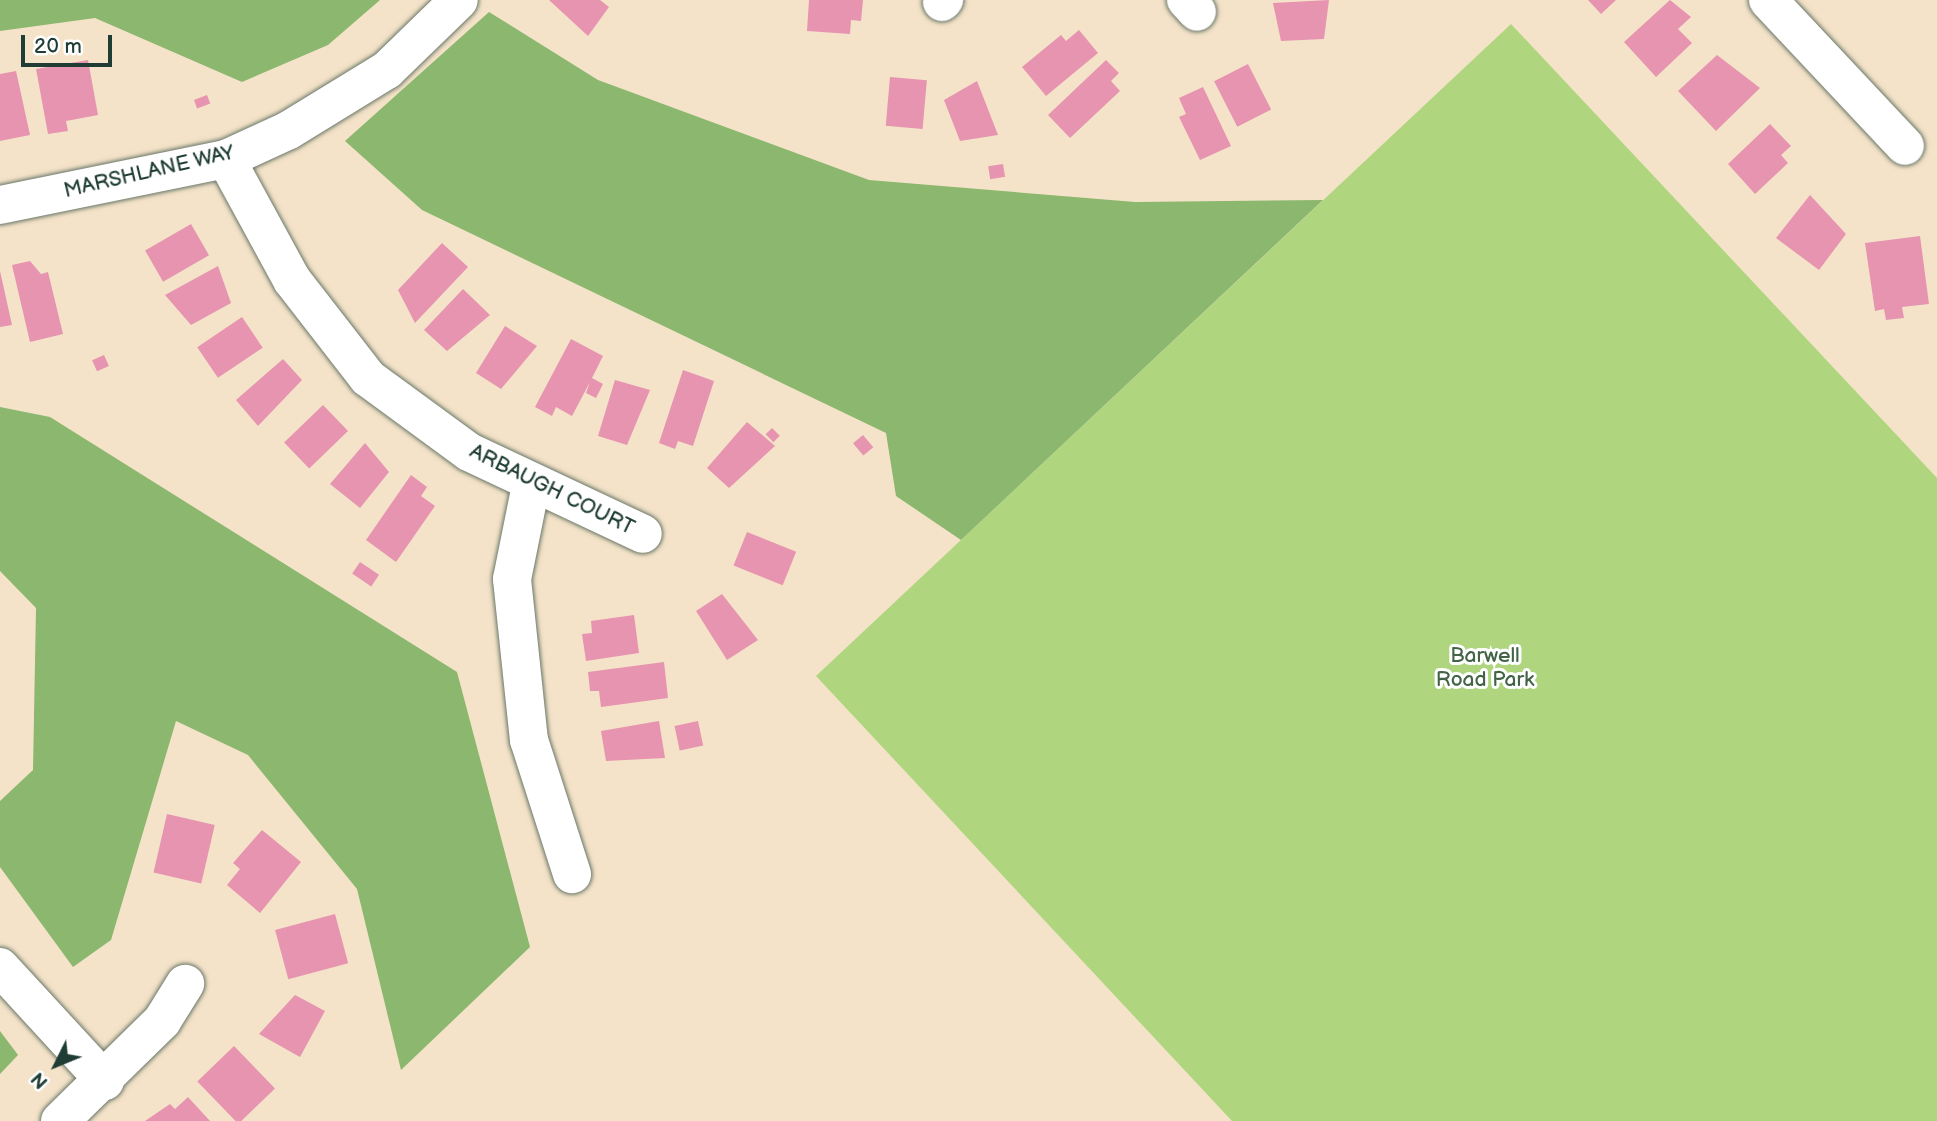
<!DOCTYPE html>
<html>
<head>
<meta charset="utf-8">
<style>
  body { margin:0 }
  #map { position:relative; width:1937px; height:1121px; overflow:hidden; background:#f4e3c9; font-family:"Balsamiq Sans",sans-serif }
  div>[style] { position:absolute }
  .green>* { inset:0; background:#afd67f }
  .forest>* { inset:0; background:#8bb76e }
  .building>* { inset:0; background:#e694b0; transform-origin:0 0 }
  .roads { filter:drop-shadow(0 0 2px #6a7768) drop-shadow(0 0 2px #6a7768) }
  .minor>* { height:38px; margin:-19px; padding:0 19px; transform-origin:19px; border-radius:19px; background:#fff }
  span { translate:-50% -50%; white-space:nowrap; text-align:center; line-height:1.15; -webkit-text-stroke:6px #fff; paint-order:stroke }
  .street-label { font-size:21px; color:#1f3d34 }
  .park-label { font-size:21px; color:#436347 }
  .north { position:absolute; left:21px; top:1030px; width:70px; height:70px; -webkit-text-stroke:5px #fff; paint-order:stroke; rotate:227deg; font-size:19px; font-weight:700; line-height:28px; text-align:center; color:#1f3d34 }
  .north::after { content:''; display:block; margin:auto; width:24px; height:32px; background:#1f3d34; clip-path:polygon(50% 0,100% 100%,50% 72%,0 100%) }
  .scale { position:absolute; left:21px; top:35px; width:91px; height:32px; box-sizing:border-box; border:4px solid #1f3d34; border-top:0; padding-left:9px; font-size:21px; line-height:24px; white-space:nowrap; color:#1f3d34; -webkit-text-stroke:5px #fff; paint-order:stroke }
</style>
</head>
<body>
<div id="map">
  <div class="green">
    <i style="clip-path:polygon(1511px 24px,1937px 478px,1937px 1121px,1232px 1121px,816px 676px)"></i>
  </div>
  <div class="forest">
    <i style="clip-path:polygon(0 0,380px 0,328px 45px,242px 82px,95px 18px,0 31px)"></i>
    <i style="clip-path:polygon(489px 12px,598px 80px,869px 180px,1135px 202px,1323px 200px,961px 540px,896px 496px,886px 433px,422px 210px,345px 141px)"></i>
    <i style="clip-path:polygon(0 407px,50px 417px,457px 672px,530px 947px,401px 1070px,357px 889px,248px 755px,176px 721px,111px 940px,73px 967px,0 867px,0 801px,33px 770px,36px 608px,0 571px)"></i>
    <i style="clip-path:polygon(0 1031px,18px 1055px,0 1074px)"></i>
  </div>
  <div class="building">
    <i style="clip-path:polygon(549px 0,600px 0,609px 7px,588px 36px)"></i>
    <i style="clip-path:polygon(809px 0,863px 0,861px 21px,851px 20px,850px 34px,807px 31px)"></i>
    <i style="clip-path:polygon(1329px 0,1324px 39px,1281px 41px,1273px 3px)"></i>
    <i style="clip-path:polygon(1588px 0,1616px 0,1601px 14px)"></i>
    <i style="clip-path:polygon(1670px 0,1691px 17px,1678px 29px,1692px 43px,1656px 77px,1624px 42px)"></i>
    <i style="clip-path:polygon(1079px 30px,1098px 53px,1046px 96px,1022px 67px,1061px 35px,1066px 41px)"></i>
    <i style="clip-path:polygon(1717px 55px,1760px 88px,1716px 131px,1678px 91px)"></i>
    <i style="clip-path:polygon(88px 60px,98px 115px,66px 121px,68px 131px,48px 134px,36px 69px)"></i>
    <i style="clip-path:polygon(1106px 60px,1119px 73px,1111px 81px,1120px 91px,1070px 138px,1048px 115px)"></i>
    <i style="left:1248px;top:64px;width:51px;height:38px;rotate:63deg"></i>
    <i style="clip-path:polygon(16px 71px,30px 135px,0 141px,0 74px)"></i>
    <i style="left:890px;top:77px;width:37px;height:49px;rotate:5deg"></i>
    <i style="clip-path:polygon(977px 81px,998px 135px,960px 141px,944px 100px)"></i>
    <i style="clip-path:polygon(1203px 87px,1231px 146px,1200px 160px,1179px 117px,1186px 114px,1179px 98px)"></i>
    <i style="left:207px;top:95px;width:9px;height:14px;rotate:69deg"></i>
    <i style="clip-path:polygon(1770px 124px,1791px 146px,1781px 155px,1788px 163px,1755px 194px,1728px 164px)"></i>
    <i style="left:1003px;top:164px;width:13px;height:15px;rotate:81deg"></i>
    <i style="clip-path:polygon(1810px 195px,1846px 234px,1819px 270px,1776px 238px)"></i>
    <i style="left:191px;top:224px;width:36px;height:53px;rotate:60deg"></i>
    <i style="clip-path:polygon(1920px 236px,1929px 304px,1902px 307px,1904px 318px,1886px 320px,1884px 309px,1875px 311px,1865px 243px)"></i>
    <i style="clip-path:polygon(442px 243px,468px 267px,415px 323px,398px 290px)"></i>
    <i style="clip-path:polygon(30px 261px,41px 274px,48px 272px,63px 334px,30px 342px,12px 265px)"></i>
    <i style="clip-path:polygon(218px 266px,231px 303px,191px 325px,165px 295px)"></i>
    <i style="clip-path:polygon(0 271px,12px 325px,0 327px)"></i>
    <i style="clip-path:polygon(463px 289px,490px 315px,447px 351px,424px 330px)"></i>
    <i style="left:242px;top:317px;width:37px;height:54px;rotate:56deg"></i>
    <i style="clip-path:polygon(505px 326px,537px 346px,501px 389px,476px 373px)"></i>
    <i style="clip-path:polygon(571px 339px,603px 356px,592px 378px,603px 384px,596px 398px,586px 393px,590px 382px,572px 416px,556px 407px,552px 416px,535px 407px)"></i>
    <i style="left:104px;top:355px;width:12px;height:13px;rotate:66deg"></i>
    <i style="clip-path:polygon(283px 359px,302px 380px,258px 426px,236px 400px)"></i>
    <i style="clip-path:polygon(683px 370px,714px 381px,693px 446px,678px 441px,675px 449px,659px 443px)"></i>
    <i style="clip-path:polygon(615px 380px,650px 390px,627px 445px,598px 436px)"></i>
    <i style="left:323px;top:405px;width:36px;height:54px;rotate:46deg"></i>
    <i style="clip-path:polygon(747px 422px,775px 446px,729px 488px,707px 468px)"></i>
    <i style="left:772px;top:428px;width:11px;height:9px;rotate:45deg"></i>
    <i style="left:863px;top:435px;width:16px;height:13px;rotate:50deg"></i>
    <i style="clip-path:polygon(365px 443px,389px 472px,360px 508px,330px 484px)"></i>
    <i style="clip-path:polygon(411px 475px,427px 487px,421px 496px,435px 506px,396px 562px,366px 540px)"></i>
    <i style="left:747px;top:532px;width:53px;height:36px;rotate:22deg"></i>
    <i style="left:360px;top:562px;width:23px;height:14px;rotate:34deg"></i>
    <i style="clip-path:polygon(722px 594px,758px 640px,727px 660px,696px 611px)"></i>
    <i style="clip-path:polygon(634px 615px,639px 653px,586px 661px,582px 634px,592px 633px,591px 621px)"></i>
    <i style="clip-path:polygon(664px 662px,668px 698px,601px 707px,599px 691px,590px 691px,588px 672px)"></i>
    <i style="clip-path:polygon(659px 721px,665px 758px,606px 761px,601px 731px)"></i>
    <i style="left:698px;top:721px;width:25px;height:24px;rotate:78deg"></i>
    <i style="left:167px;top:814px;width:49px;height:60px;rotate:13deg"></i>
    <i style="clip-path:polygon(262px 830px,301px 862px,260px 913px,227px 885px,240px 869px,233px 863px)"></i>
    <i style="left:335px;top:914px;width:51px;height:62px;rotate:75deg"></i>
    <i style="clip-path:polygon(295px 995px,325px 1011px,300px 1057px,259px 1034px)"></i>
    <i style="left:234px;top:1046px;width:59px;height:51px;rotate:46deg"></i>
    <i style="clip-path:polygon(188px 1097px,210px 1121px,145px 1121px,170px 1104px,175px 1109px)"></i>
  </div>
  <div class="roads">
    <div class="minor">
      <i style="left:1186px;top:0;width:16px;rotate:47deg"></i>
      <i style="left:1768px;top:0;width:200px;rotate:46.8deg"></i>
      <i style="left:942px;top:2px;width:3px;rotate:-45deg"></i>
      <i style="left:226px;top:159px;width:138px;rotate:61.4deg"></i>
      <i style="left:292px;top:280px;width:124px;rotate:52.2deg"></i>
      <i style="left:368px;top:378px;width:125px;rotate:36.2deg"></i>
      <i style="left:469px;top:452px;width:192px;rotate:25.2deg"></i>
      <i style="left:0;top:205px;width:231px;rotate:-11.5deg"></i>
      <i style="left:226px;top:159px;width:69px;rotate:-24.7deg"></i>
      <i style="left:289px;top:130px;width:115px;rotate:-31.5deg"></i>
      <i style="left:387px;top:70px;width:100px;rotate:-44.2deg"></i>
      <i style="left:531px;top:485px;width:96px;rotate:101.4deg"></i>
      <i style="left:512px;top:579px;width:162px;rotate:84deg"></i>
      <i style="left:529px;top:740px;width:141px;rotate:72.2deg"></i>
      <i style="left:0;top:967px;width:155px;rotate:47.4deg"></i>
      <i style="left:60px;top:1121px;width:143px;rotate:-44.4deg"></i>
      <i style="left:162px;top:1021px;width:44px;rotate:-58.1deg"></i>
    </div>
  </div>
  <div class="street-label">
    <span style="left:149px;top:172px;rotate:-13deg">MARSHLANE WAY</span>
    <span style="left:552px;top:490px;rotate:26deg">ARBAUGH COURT</span>
  </div>
  <div class="park-label">
    <span style="left:1485px;top:668px">Barwell<br>Road Park</span>
  </div>
  <div class="north">N</div>
  <div class="scale">20 m</div>
</div>
</body>
</html>
